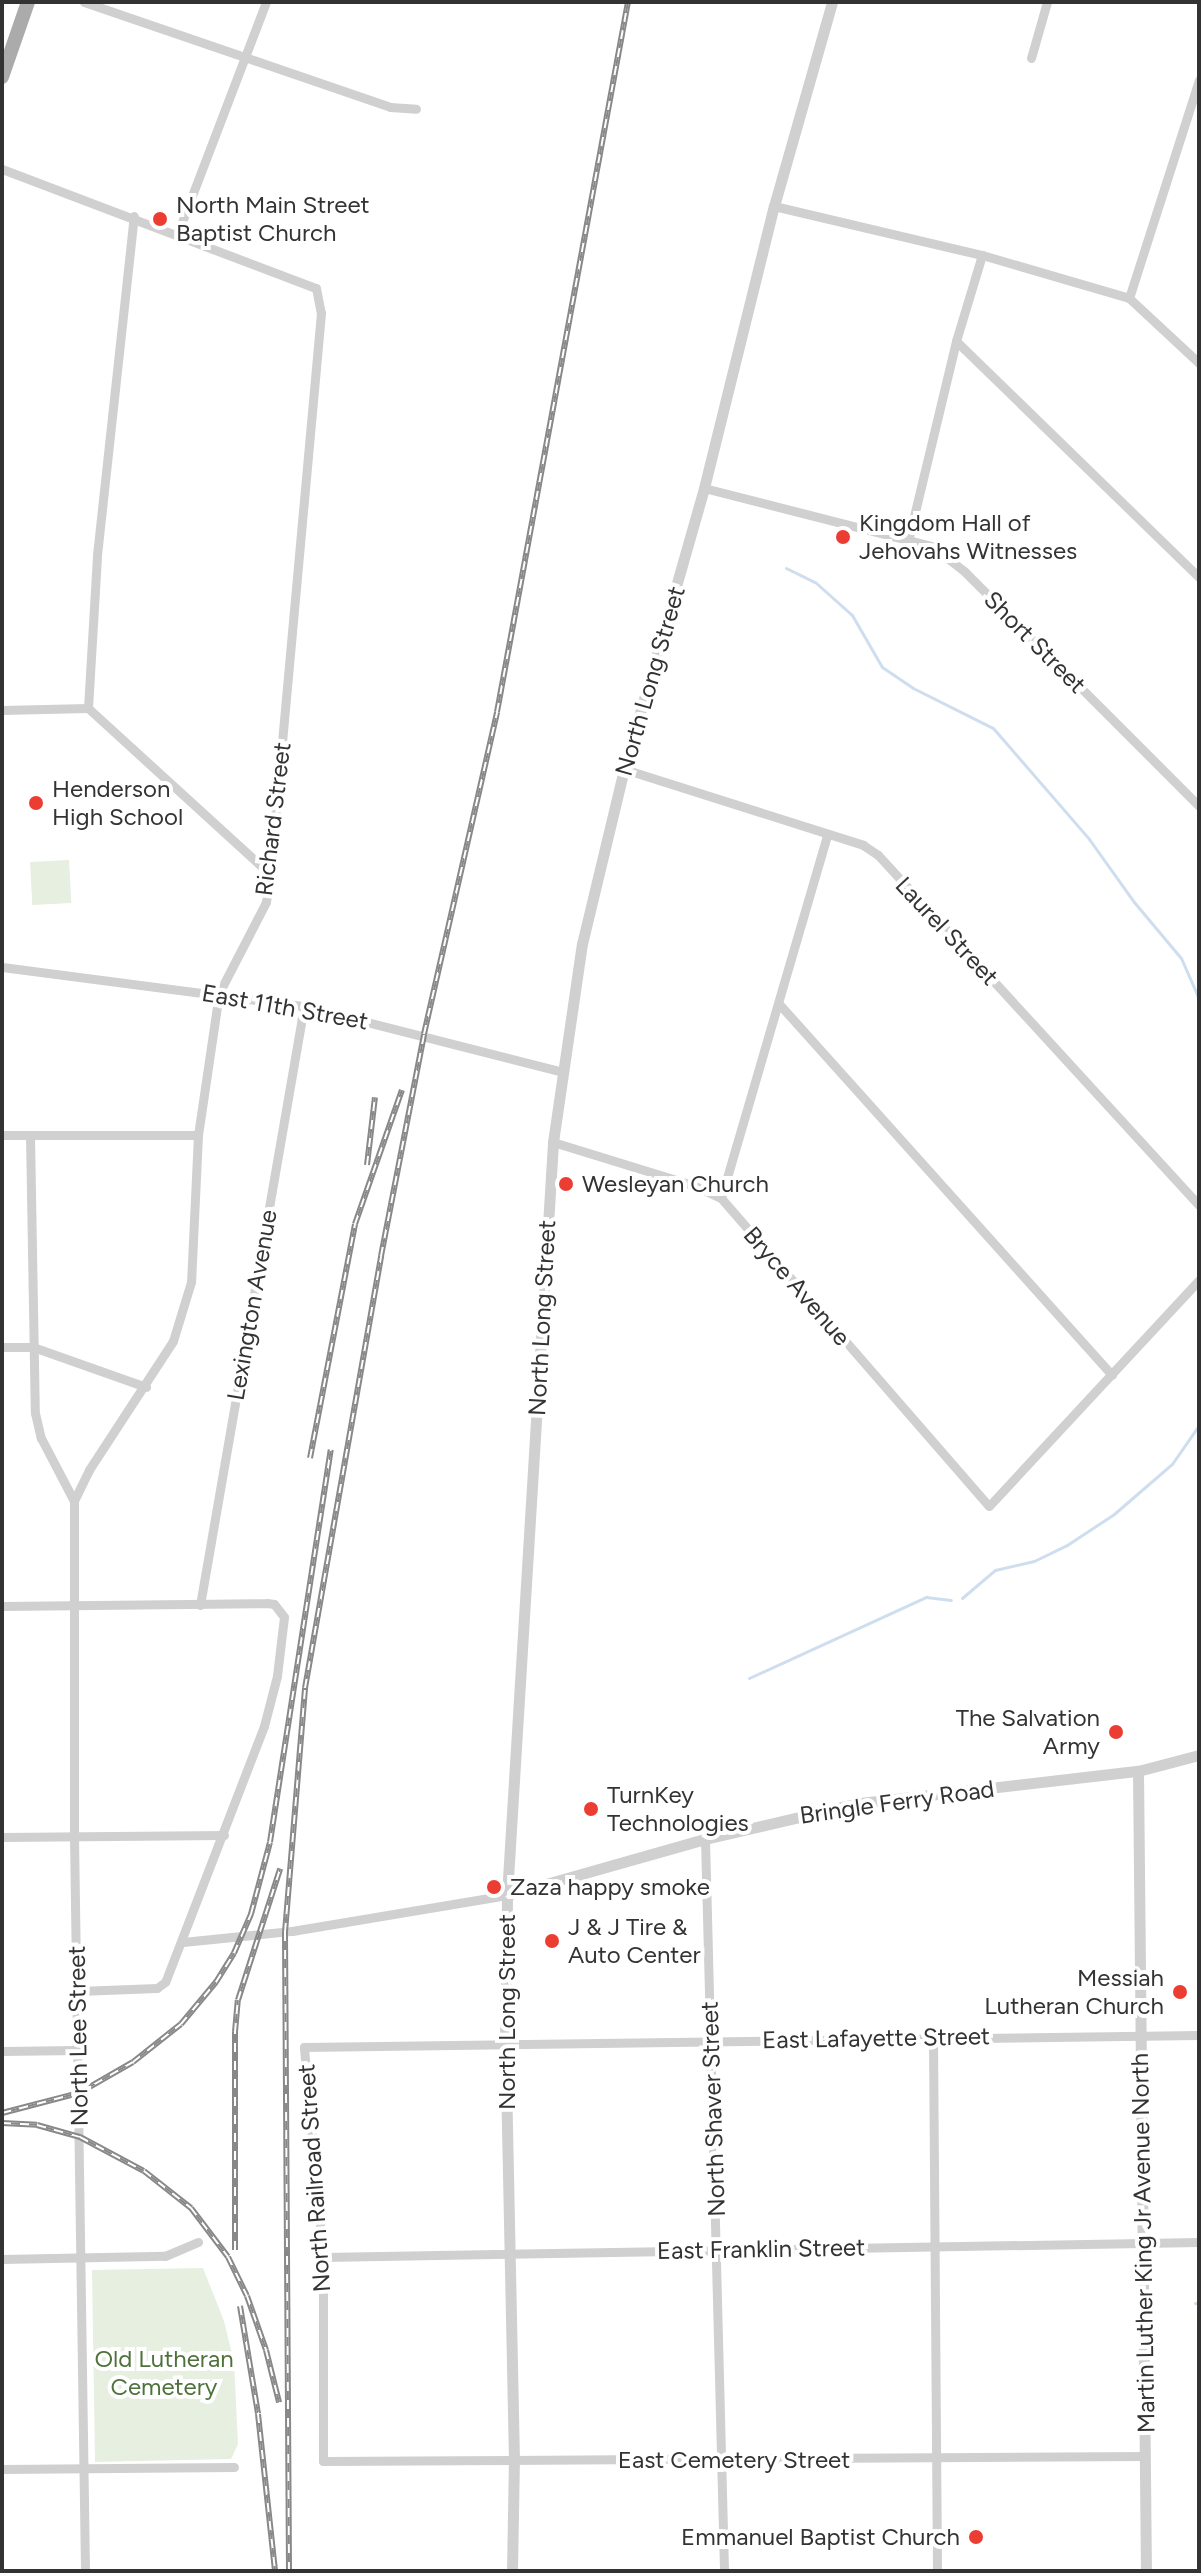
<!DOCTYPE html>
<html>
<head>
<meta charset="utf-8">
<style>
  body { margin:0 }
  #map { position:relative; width:1201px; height:2573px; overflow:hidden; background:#fff; font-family:Figtree,sans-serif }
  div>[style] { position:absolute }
  .green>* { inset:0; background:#e7efe1; transform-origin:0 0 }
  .stream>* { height:3px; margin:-1.5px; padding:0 1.5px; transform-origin:1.5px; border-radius:1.5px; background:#cedeef }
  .minor>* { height:9px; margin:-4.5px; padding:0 4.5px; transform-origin:4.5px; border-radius:4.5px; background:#d0d0d0 }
  .tertiary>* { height:11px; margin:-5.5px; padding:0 5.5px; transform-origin:5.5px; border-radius:5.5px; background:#d0d0d0 }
  .primary>* { height:14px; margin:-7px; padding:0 7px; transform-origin:7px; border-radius:7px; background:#ababab }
  .rail>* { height:6px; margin-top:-3px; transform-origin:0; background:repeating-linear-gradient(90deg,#fff 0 9px,#888 0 18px); box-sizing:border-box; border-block:2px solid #888 }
  .dots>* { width:22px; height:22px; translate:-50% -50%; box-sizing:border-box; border:4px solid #fff; border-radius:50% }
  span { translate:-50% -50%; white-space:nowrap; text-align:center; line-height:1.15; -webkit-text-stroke:8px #fff; paint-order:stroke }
  .poi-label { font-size:24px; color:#333 }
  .left { translate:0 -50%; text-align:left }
  .right { translate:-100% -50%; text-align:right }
  .street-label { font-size:24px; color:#333 }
  .park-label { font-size:24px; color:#4f723d }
  .frame { position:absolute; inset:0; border:4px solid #333; pointer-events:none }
</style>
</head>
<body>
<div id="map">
  <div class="green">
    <i style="left:69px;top:860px;width:43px;height:39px;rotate:87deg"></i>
    <i style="clip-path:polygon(203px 2268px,224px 2321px,234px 2362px,238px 2444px,231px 2459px,95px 2462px,92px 2270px)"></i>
  </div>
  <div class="stream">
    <i style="left:786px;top:568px;width:32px;rotate:26deg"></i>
    <i style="left:815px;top:582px;width:50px;rotate:41.7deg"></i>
    <i style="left:852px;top:615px;width:60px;rotate:60deg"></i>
    <i style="left:882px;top:667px;width:37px;rotate:34deg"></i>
    <i style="left:913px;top:688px;width:89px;rotate:26.6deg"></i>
    <i style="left:993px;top:728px;width:147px;rotate:49.1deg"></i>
    <i style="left:1089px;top:839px;width:77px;rotate:54.5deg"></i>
    <i style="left:1134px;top:902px;width:73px;rotate:50deg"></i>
    <i style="left:1181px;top:958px;width:45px;rotate:66.3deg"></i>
    <i style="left:962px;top:1598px;width:43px;rotate:-40.3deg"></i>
    <i style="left:995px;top:1570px;width:40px;rotate:-13deg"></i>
    <i style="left:1034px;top:1561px;width:37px;rotate:-26deg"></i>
    <i style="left:1067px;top:1545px;width:56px;rotate:-33.4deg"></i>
    <i style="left:1114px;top:1514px;width:77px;rotate:-40.8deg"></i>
    <i style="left:1172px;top:1464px;width:47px;rotate:-55.3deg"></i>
    <i style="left:749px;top:1678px;width:195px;rotate:-24.6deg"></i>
    <i style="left:926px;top:1597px;width:25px;rotate:7deg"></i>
    <i style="left:1195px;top:2303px;width:4px;rotate:14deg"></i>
  </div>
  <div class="minor">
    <i style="left:84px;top:2px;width:324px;rotate:18.9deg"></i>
    <i style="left:390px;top:107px;width:26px;rotate:4deg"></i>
    <i style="left:1031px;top:58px;width:58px;rotate:-74.1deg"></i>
    <i style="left:2px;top:169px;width:336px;rotate:20.8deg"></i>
    <i style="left:316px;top:288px;width:25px;rotate:79deg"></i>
    <i style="left:321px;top:313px;width:563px;rotate:95.19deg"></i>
    <i style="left:270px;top:874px;width:28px;rotate:98deg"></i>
    <i style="left:266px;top:902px;width:102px;rotate:117.3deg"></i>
    <i style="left:219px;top:993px;width:144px;rotate:98.4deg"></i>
    <i style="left:198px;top:1135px;width:147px;rotate:92.7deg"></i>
    <i style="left:191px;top:1282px;width:62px;rotate:107deg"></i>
    <i style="left:173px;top:1341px;width:154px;rotate:123.1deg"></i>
    <i style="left:89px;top:1470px;width:34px;rotate:116deg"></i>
    <i style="left:74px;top:1501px;width:336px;rotate:90deg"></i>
    <i style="left:74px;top:1837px;width:734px;rotate:89.14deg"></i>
    <i style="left:774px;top:206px;width:214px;rotate:13.3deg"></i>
    <i style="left:982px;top:255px;width:153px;rotate:16.3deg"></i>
    <i style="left:1129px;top:298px;width:96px;rotate:42.9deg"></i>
    <i style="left:177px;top:235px;width:249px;rotate:-69.1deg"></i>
    <i style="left:1129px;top:298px;width:229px;rotate:-72.2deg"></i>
    <i style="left:956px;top:341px;width:339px;rotate:44.2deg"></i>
    <i style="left:704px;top:488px;width:235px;rotate:14.3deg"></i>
    <i style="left:932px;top:546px;width:41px;rotate:38deg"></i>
    <i style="left:964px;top:571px;width:332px;rotate:45deg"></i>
    <i style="left:909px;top:537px;width:202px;rotate:-76.5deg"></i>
    <i style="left:956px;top:341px;width:90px;rotate:-73.2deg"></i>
    <i style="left:88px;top:708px;width:153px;rotate:-86.6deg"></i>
    <i style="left:97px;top:555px;width:341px;rotate:-83.8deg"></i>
    <i style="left:2px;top:710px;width:86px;rotate:-1.3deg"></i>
    <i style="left:88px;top:708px;width:246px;rotate:42.4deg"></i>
    <i style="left:624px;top:769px;width:251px;rotate:17.6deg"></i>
    <i style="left:863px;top:845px;width:18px;rotate:34deg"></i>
    <i style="left:878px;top:855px;width:475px;rotate:47.5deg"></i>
    <i style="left:2px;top:967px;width:305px;rotate:7.4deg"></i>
    <i style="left:304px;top:1006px;width:267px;rotate:14.3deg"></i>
    <i style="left:780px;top:1005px;width:497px;rotate:48.1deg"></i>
    <i style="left:2px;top:1135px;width:196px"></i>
    <i style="left:30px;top:1135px;width:278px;rotate:89deg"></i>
    <i style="left:35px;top:1413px;width:26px;rotate:77deg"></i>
    <i style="left:41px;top:1438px;width:71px;rotate:62.4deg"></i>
    <i style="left:553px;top:1142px;width:146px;rotate:17.1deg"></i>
    <i style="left:693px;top:1185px;width:31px;rotate:25deg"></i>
    <i style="left:721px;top:1198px;width:408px;rotate:49deg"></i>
    <i style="left:989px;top:1506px;width:309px;rotate:-47.1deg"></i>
    <i style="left:721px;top:1198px;width:378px;rotate:-73.7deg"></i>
    <i style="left:2px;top:1347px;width:31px"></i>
    <i style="left:33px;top:1347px;width:120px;rotate:19.5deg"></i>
    <i style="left:200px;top:1605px;width:608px;rotate:-80.15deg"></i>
    <i style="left:2px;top:1606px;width:265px;rotate:-0.6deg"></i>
    <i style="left:267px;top:1603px;width:7px;rotate:8deg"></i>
    <i style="left:274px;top:1604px;width:16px;rotate:52deg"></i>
    <i style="left:284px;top:1617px;width:59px;rotate:96.8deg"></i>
    <i style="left:277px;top:1676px;width:52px;rotate:104.6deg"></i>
    <i style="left:264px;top:1726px;width:274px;rotate:111.1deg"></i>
    <i style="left:165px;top:1982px;width:10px;rotate:143deg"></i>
    <i style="left:157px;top:1988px;width:79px;rotate:177.8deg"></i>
    <i style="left:2px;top:1837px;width:222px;rotate:-0.5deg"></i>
    <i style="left:705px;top:1839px;width:732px;rotate:88.51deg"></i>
    <i style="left:183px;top:1942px;width:110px;rotate:-5.8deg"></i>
    <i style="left:292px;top:1931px;width:218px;rotate:-9.5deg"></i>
    <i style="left:933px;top:2038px;width:533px;rotate:89.57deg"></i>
    <i style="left:2px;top:2051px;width:75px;rotate:-0.8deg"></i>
    <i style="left:323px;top:2257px;width:876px;rotate:-0.98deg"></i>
    <i style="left:2px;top:2259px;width:163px;rotate:-1.1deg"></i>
    <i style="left:165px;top:2256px;width:36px;rotate:-23deg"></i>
    <i style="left:1145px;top:2456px;width:822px;rotate:179.65deg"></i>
    <i style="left:323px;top:2461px;width:204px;rotate:-90deg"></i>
    <i style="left:323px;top:2257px;width:211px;rotate:-95.2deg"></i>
    <i style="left:304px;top:2047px;width:895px;rotate:-0.77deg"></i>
    <i style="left:2px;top:2469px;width:232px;rotate:-0.5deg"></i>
  </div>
  <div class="tertiary">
    <i style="left:1138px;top:1771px;width:800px;rotate:89.43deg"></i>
    <i style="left:507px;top:1895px;width:206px;rotate:-15.8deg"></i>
    <i style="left:705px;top:1839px;width:159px;rotate:-13.1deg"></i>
    <i style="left:860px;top:1803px;width:280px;rotate:-6.6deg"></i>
    <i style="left:1138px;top:1771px;width:63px;rotate:-14.7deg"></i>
    <i style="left:512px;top:2571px;width:110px;rotate:-89deg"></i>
    <i style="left:514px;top:2461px;width:419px;rotate:-91.2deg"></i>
    <i style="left:505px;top:2042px;width:147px;rotate:-89.2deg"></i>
    <i style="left:507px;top:1895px;width:754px;rotate:-86.5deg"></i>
    <i style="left:553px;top:1142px;width:200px;rotate:-81.7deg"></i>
    <i style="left:582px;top:944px;width:180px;rotate:-76.5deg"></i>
    <i style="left:624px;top:769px;width:292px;rotate:-74.1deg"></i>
    <i style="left:704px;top:488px;width:291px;rotate:-76.1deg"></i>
    <i style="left:774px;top:206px;width:212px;rotate:-74.1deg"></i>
  </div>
  <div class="primary">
    <i style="left:2px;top:77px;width:79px;rotate:-70.9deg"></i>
  </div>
  <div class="rail">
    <i style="left:367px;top:1165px;width:68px;rotate:-83.3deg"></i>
    <i style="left:310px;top:1458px;width:238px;rotate:-79.1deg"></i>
    <i style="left:355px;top:1224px;width:142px;rotate:-70.7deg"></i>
    <i style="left:2px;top:2113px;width:80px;rotate:-14.6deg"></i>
    <i style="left:79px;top:2093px;width:62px;rotate:-29.9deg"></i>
    <i style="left:133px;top:2062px;width:61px;rotate:-38.4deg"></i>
    <i style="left:181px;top:2024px;width:55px;rotate:-50.2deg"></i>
    <i style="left:216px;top:1982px;width:34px;rotate:-58deg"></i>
    <i style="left:234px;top:1953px;width:43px;rotate:-66.4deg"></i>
    <i style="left:251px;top:1914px;width:74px;rotate:-75.2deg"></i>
    <i style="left:270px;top:1842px;width:397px;rotate:-81.2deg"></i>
    <i style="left:2px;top:2123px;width:35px;rotate:3deg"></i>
    <i style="left:37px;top:2125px;width:45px;rotate:15.6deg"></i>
    <i style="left:80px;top:2137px;width:72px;rotate:28deg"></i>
    <i style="left:144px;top:2171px;width:60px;rotate:38.2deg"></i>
    <i style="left:191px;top:2208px;width:61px;rotate:52.9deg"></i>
    <i style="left:228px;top:2257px;width:43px;rotate:64deg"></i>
    <i style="left:247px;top:2296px;width:57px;rotate:70.6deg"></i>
    <i style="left:266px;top:2350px;width:54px;rotate:76deg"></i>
    <i style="left:235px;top:2250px;width:218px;rotate:-90deg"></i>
    <i style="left:235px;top:2032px;width:32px;rotate:-85deg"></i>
    <i style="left:238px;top:2000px;width:138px;rotate:-72.2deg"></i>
    <i style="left:240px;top:2306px;width:109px;rotate:80.5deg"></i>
    <i style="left:258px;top:2414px;width:158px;rotate:83.8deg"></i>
    <i style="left:289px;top:2571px;width:639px;rotate:-90.36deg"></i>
    <i style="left:285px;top:1932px;width:245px;rotate:-85.3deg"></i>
    <i style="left:305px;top:1688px;width:439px;rotate:-80deg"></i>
    <i style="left:381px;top:1256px;width:226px;rotate:-79deg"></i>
    <i style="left:424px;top:1034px;width:330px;rotate:-77.2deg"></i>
    <i style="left:497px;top:712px;width:722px;rotate:-79.55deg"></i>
  </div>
  <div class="dots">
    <i style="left:160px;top:219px;background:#ec3d32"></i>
    <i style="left:843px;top:537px;background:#ec3d32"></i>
    <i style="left:36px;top:803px;background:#ec3d32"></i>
    <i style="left:566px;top:1184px;background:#ec3d32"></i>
    <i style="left:1116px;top:1732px;background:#ec3d32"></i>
    <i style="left:591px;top:1809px;background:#ec3d32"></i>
    <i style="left:494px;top:1887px;background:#ec3d32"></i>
    <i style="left:552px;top:1941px;background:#ec3d32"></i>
    <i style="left:1180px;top:1992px;background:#ec3d32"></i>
    <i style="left:976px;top:2537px;background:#ec3d32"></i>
  </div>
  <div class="poi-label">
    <span class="left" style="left:176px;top:219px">North Main Street<br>Baptist Church</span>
    <span class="left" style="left:859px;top:537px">Kingdom Hall of<br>Jehovahs Witnesses</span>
    <span class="left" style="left:52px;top:803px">Henderson<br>High School</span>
    <span class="left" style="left:582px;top:1184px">Wesleyan Church</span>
    <span class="right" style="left:1100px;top:1732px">The Salvation<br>Army</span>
    <span class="left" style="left:607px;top:1809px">TurnKey<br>Technologies</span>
    <span class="left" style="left:510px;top:1887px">Zaza happy smoke</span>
    <span class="left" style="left:568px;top:1941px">J &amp; J Tire &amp;<br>Auto Center</span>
    <span class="right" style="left:1164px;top:1992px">Messiah<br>Lutheran Church</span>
    <span class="right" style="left:960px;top:2537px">Emmanuel Baptist Church</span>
  </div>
  <div class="street-label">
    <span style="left:1035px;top:642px;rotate:45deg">Short Street</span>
    <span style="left:650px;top:681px;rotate:-74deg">North Long Street</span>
    <span style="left:273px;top:819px;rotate:-83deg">Richard Street</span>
    <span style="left:947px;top:931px;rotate:47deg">Laurel Street</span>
    <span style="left:285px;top:1007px;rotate:10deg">East 11th Street</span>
    <span style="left:797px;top:1286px;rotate:49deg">Bryce Avenue</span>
    <span style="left:252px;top:1305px;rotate:-80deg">Lexington Avenue</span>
    <span style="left:542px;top:1318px;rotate:-87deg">North Long Street</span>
    <span style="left:897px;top:1802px;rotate:-8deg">Bringle Ferry Road</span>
    <span style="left:507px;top:2012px;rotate:-90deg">North Long Street</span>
    <span style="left:78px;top:2036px;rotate:-91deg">North Lee Street</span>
    <span style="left:876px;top:2038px;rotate:-1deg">East Lafayette Street</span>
    <span style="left:713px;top:2109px;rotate:-92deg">North Shaver Street</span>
    <span style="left:314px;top:2178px;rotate:-94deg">North Railroad Street</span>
    <span style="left:1143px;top:2243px;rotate:-91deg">Martin Luther King Jr Avenue North</span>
    <span style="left:761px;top:2249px;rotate:-1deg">East Franklin Street</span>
    <span style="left:734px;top:2460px">East Cemetery Street</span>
  </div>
  <div class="park-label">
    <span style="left:164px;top:2373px">Old Lutheran<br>Cemetery</span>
  </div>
  <div class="frame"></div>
</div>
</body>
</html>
